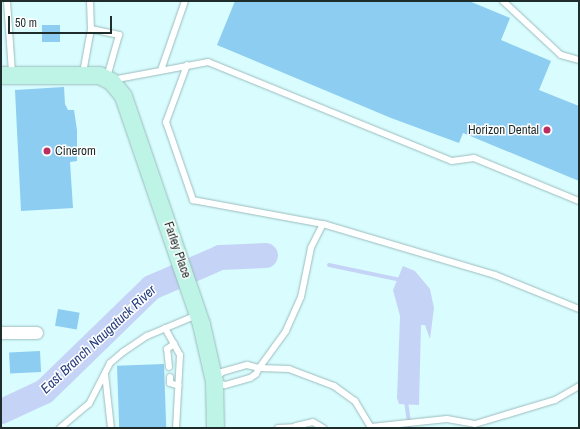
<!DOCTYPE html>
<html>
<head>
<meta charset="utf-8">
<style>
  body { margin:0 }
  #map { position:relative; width:580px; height:429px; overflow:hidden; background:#d9fcfe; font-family:"Archivo Narrow",sans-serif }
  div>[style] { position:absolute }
  .water>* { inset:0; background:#c5d4f6 }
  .stream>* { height:4px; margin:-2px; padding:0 2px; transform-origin:2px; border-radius:2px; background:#c5d4f6 }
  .river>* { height:25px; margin:-12.5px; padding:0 12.5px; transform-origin:12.5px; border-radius:12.5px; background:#c5d4f6 }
  .building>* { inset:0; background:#8ccdf1; transform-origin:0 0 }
  .roads { filter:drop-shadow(0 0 1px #9abcbd) drop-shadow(0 0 1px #9abcbd) }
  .service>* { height:6px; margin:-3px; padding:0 3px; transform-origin:3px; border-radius:3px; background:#fff }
  .minor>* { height:12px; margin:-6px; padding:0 6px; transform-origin:6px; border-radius:6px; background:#fff }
  .secondary>* { height:17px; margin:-8.5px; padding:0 8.5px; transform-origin:8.5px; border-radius:8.5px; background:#bdf4e5 }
  .dots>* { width:11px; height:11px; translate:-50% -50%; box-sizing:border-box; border:2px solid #fff; border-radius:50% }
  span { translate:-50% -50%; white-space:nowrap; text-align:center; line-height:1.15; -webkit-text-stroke:3px #fff; paint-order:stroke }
  .poi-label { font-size:13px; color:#1e2c2c }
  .right { translate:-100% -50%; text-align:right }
  .left { translate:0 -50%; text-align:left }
  .street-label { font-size:13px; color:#1e2c2c }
  .water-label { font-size:14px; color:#263d7e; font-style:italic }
  .frame { position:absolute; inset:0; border:2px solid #1e2c2c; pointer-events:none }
  .scale { position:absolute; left:8px; top:16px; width:104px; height:18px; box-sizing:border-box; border:2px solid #1e2c2c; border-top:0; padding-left:5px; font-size:12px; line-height:14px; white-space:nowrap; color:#1e2c2c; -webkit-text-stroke:3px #fff; paint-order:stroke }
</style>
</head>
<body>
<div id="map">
  <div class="water">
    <i style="clip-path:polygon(403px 266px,415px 271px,430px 289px,434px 308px,430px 339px,425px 325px,421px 325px,419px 405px,399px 404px,397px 398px,400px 316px,393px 290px)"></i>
  </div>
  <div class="stream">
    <i style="left:329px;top:265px;width:74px;rotate:11.8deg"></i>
    <i style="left:406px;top:401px;width:27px;rotate:82deg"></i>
  </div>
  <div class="river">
    <i style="left:1px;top:411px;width:47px;rotate:-24.9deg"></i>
    <i style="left:44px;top:391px;width:149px;rotate:-44.2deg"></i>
    <i style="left:151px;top:287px;width:75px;rotate:-23.5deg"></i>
    <i style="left:220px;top:257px;width:45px;rotate:-2.5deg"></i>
  </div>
  <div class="building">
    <i style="clip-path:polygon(235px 1px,469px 1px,510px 18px,501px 40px,551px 61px,539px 90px,579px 106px,579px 181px,463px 133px,459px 143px,391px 118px,217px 45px)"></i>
    <i style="left:60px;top:25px;width:17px;height:18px;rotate:90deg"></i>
    <i style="clip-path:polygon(64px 87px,65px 104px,68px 110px,74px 110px,77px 130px,77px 161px,70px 162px,73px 208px,21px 211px,15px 90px)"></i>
    <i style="left:58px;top:309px;width:22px;height:17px;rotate:10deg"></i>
    <i style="left:40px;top:351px;width:21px;height:31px;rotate:87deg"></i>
    <i style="left:164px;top:364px;width:64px;height:47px;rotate:88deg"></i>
  </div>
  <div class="roads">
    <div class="service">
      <i style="left:7px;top:1px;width:72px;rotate:86deg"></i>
      <i style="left:90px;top:1px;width:28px;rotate:88deg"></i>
      <i style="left:91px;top:29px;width:29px;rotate:12deg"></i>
      <i style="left:119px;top:35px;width:44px;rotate:105.9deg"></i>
      <i style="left:503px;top:1px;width:79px;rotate:43deg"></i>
      <i style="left:561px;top:55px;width:19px;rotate:16deg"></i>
      <i style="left:187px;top:65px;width:61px;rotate:110.2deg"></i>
      <i style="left:166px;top:122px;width:83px;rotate:70.9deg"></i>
      <i style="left:193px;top:200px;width:132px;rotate:10.5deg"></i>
      <i style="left:323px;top:224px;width:179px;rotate:16.5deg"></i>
      <i style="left:495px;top:275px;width:91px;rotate:22deg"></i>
      <i style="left:161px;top:70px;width:73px;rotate:-70.8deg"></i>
      <i style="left:83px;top:73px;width:45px;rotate:-79.7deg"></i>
      <i style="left:112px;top:80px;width:98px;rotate:-10.6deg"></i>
      <i style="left:208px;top:62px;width:263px;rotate:22.1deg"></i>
      <i style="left:452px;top:161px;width:22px;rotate:-8deg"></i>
      <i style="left:474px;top:158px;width:113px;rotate:22.3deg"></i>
      <i style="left:323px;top:224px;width:27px;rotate:117deg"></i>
      <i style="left:311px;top:248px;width:50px;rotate:101.5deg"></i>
      <i style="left:301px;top:297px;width:37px;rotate:114deg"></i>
      <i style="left:286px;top:331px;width:46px;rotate:126.1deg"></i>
      <i style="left:259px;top:368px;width:7px;rotate:117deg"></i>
      <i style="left:256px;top:374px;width:7px;rotate:146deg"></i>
      <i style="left:250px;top:378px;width:26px;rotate:164deg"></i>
      <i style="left:225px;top:385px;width:12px;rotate:-160deg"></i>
      <i style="left:214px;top:381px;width:12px;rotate:-48deg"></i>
      <i style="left:222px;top:372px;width:26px;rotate:-16deg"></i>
      <i style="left:247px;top:365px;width:12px;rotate:14deg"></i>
      <i style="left:259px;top:368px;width:30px;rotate:2deg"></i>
      <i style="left:289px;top:369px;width:48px;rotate:20.7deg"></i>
      <i style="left:334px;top:386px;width:26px;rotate:36deg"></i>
      <i style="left:355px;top:401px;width:31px;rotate:59deg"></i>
      <i style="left:165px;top:328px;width:31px;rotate:61deg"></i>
      <i style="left:180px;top:355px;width:73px;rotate:93.1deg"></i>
      <i style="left:169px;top:367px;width:18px;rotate:-96deg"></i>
      <i style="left:167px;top:349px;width:9px;rotate:-36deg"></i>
      <i style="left:105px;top:374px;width:54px;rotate:83.7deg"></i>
      <i style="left:170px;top:377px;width:6px;rotate:90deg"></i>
      <i style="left:170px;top:383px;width:9px;rotate:18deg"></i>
      <i style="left:296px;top:426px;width:17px;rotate:-13deg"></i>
      <i style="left:313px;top:422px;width:12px;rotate:31deg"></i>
      <i style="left:371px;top:427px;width:76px;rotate:-6deg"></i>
      <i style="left:447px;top:419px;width:28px;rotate:10deg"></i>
      <i style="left:475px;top:424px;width:84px;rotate:-16.7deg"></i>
      <i style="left:555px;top:400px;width:28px;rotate:-30deg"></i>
      <i style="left:60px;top:428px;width:38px;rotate:-40deg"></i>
      <i style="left:89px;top:404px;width:46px;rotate:-62.9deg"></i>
      <i style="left:110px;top:363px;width:17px;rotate:-40deg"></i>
      <i style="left:123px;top:352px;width:29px;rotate:-34deg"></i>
      <i style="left:147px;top:336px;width:54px;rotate:-22.8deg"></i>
      <i style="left:278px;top:428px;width:20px;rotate:-3deg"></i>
    </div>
    <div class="minor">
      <i style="left:1px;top:333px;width:36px"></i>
    </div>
    <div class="secondary">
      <i style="left:1px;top:75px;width:98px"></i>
      <i style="left:99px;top:75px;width:13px;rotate:27deg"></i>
      <i style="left:111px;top:81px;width:19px;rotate:51deg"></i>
      <i style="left:123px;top:96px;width:241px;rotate:71.1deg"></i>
      <i style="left:201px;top:324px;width:58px;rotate:77.2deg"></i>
      <i style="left:214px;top:381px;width:47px;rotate:88.8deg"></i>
    </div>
  </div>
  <div class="dots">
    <i style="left:547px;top:130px;background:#bb2e61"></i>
    <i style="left:47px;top:151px;background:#bb2e61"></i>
  </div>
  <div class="poi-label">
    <span class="right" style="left:539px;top:130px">Horizon Dental</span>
    <span class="left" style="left:55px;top:151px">Cinerom</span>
  </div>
  <div class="street-label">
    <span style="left:177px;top:250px;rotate:71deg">Farley Place</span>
  </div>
  <div class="water-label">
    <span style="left:98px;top:339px;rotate:-43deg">East Branch Naugatuck River</span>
  </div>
  <div class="frame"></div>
  <div class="scale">50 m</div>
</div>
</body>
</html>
